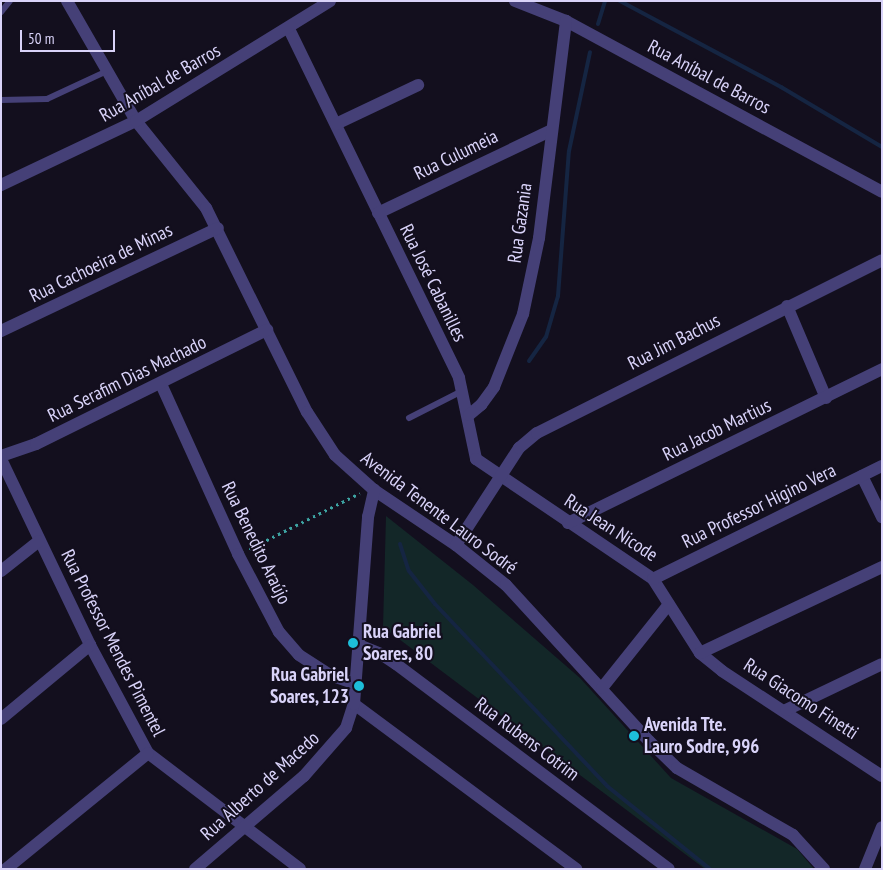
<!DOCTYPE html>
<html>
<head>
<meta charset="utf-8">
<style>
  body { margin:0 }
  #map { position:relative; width:883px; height:870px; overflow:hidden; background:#130f1e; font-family:"PT Sans Narrow",sans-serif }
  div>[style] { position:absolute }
  .green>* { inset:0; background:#132728 }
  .stream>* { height:4px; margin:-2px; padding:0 2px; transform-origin:2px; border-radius:2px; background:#152542 }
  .path>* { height:2.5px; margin-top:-1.25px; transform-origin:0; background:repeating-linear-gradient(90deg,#3da3a2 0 2.5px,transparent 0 6.5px) }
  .service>* { height:6px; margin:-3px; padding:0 3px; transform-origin:3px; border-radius:3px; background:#454077 }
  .minor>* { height:12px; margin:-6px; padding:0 6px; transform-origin:6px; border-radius:6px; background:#454077 }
  .dots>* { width:14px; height:14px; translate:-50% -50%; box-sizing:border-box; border:2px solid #130f1e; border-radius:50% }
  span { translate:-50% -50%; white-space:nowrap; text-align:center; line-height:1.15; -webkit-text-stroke:4px #130f1e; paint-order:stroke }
  .street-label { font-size:19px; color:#d9d3f9 }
  .poi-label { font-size:19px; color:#d9d3f9; font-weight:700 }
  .left { translate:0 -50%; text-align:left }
  .right { translate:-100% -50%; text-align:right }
  .frame { position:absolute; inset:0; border:2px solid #d9d3f9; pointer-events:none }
  .scale { position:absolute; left:20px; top:30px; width:95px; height:22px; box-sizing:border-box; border:2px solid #d9d3f9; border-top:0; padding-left:6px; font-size:15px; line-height:18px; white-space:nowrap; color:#d9d3f9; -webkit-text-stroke:4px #130f1e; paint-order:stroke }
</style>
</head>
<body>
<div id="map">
  <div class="green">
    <i style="clip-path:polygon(386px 516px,473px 585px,580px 678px,671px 778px,797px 849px,814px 869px,705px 869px,383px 627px)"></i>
  </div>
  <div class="stream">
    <i style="left:620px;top:1px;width:183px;rotate:28.1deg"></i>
    <i style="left:781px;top:87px;width:117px;rotate:30.7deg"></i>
    <i style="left:598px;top:24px;width:24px;rotate:-73deg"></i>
    <i style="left:529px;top:361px;width:29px;rotate:-55deg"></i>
    <i style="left:546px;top:337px;width:43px;rotate:-73.7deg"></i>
    <i style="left:558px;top:296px;width:145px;rotate:-85.7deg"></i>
    <i style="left:569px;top:151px;width:101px;rotate:-78deg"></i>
    <i style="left:400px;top:544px;width:28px;rotate:72deg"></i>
    <i style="left:409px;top:571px;width:42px;rotate:51.8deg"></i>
    <i style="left:435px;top:604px;width:250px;rotate:46.6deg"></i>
    <i style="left:607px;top:786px;width:132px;rotate:38.9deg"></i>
  </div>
  <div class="path">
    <i style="left:249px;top:549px;width:124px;rotate:-26.8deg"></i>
  </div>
  <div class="service">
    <i style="left:1px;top:12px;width:14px;rotate:-51deg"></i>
    <i style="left:1px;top:100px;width:46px;rotate:-1.2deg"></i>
    <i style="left:47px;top:99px;width:66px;rotate:-25deg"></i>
    <i style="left:409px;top:418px;width:59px;rotate:-27deg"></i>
  </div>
  <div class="minor">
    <i style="left:67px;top:1px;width:138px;rotate:60.1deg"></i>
    <i style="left:136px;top:121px;width:112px;rotate:51.2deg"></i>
    <i style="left:206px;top:208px;width:228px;rotate:63.7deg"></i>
    <i style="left:307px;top:412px;width:51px;rotate:56.9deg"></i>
    <i style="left:335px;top:455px;width:52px;rotate:41.9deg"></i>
    <i style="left:374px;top:490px;width:99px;rotate:33.9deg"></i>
    <i style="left:456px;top:545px;width:64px;rotate:38.7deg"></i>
    <i style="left:506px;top:585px;width:212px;rotate:47.5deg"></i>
    <i style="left:649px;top:741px;width:39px;rotate:44deg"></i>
    <i style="left:677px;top:768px;width:134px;rotate:30deg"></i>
    <i style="left:793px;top:835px;width:46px;rotate:47.6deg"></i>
    <i style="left:515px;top:1px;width:55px;rotate:21.4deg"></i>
    <i style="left:566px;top:21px;width:359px;rotate:28.4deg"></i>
    <i style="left:289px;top:29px;width:388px;rotate:64deg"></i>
    <i style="left:459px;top:378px;width:83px;rotate:78.1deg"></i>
    <i style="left:476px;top:459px;width:214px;rotate:34.1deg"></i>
    <i style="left:653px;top:579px;width:88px;rotate:57.6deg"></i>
    <i style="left:700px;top:653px;width:28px;rotate:39deg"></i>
    <i style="left:722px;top:671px;width:191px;rotate:33.3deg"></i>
    <i style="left:336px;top:124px;width:91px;rotate:-25.4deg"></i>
    <i style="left:1px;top:185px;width:149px;rotate:-25.4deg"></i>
    <i style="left:136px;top:121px;width:228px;rotate:-31.7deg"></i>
    <i style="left:378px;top:213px;width:191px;rotate:-25.5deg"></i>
    <i style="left:787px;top:306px;width:100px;rotate:67deg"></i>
    <i style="left:1px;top:331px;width:240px;rotate:-25.4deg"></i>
    <i style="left:161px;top:384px;width:187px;rotate:65.6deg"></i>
    <i style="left:238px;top:554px;width:88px;rotate:62.3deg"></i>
    <i style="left:279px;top:632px;width:30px;rotate:49deg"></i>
    <i style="left:299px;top:655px;width:37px;rotate:33deg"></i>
    <i style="left:330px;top:675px;width:28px;rotate:19deg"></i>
    <i style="left:469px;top:415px;width:16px;rotate:-40deg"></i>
    <i style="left:481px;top:405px;width:22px;rotate:-54deg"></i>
    <i style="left:494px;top:387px;width:79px;rotate:-68.3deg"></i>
    <i style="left:523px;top:314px;width:78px;rotate:-78.1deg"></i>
    <i style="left:539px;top:238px;width:219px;rotate:-82.9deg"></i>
    <i style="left:1px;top:456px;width:37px;rotate:-19deg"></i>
    <i style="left:36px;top:444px;width:258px;rotate:-26.3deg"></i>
    <i style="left:1px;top:459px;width:206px;rotate:64.4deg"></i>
    <i style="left:90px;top:645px;width:123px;rotate:61.8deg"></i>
    <i style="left:148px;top:753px;width:191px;rotate:37.3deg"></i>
    <i style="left:862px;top:476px;width:46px;rotate:64deg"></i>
    <i style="left:568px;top:523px;width:350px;rotate:-26.1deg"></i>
    <i style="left:456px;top:545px;width:116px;rotate:-57deg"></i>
    <i style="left:519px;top:448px;width:23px;rotate:-40deg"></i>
    <i style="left:537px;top:433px;width:386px;rotate:-26.6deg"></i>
    <i style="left:1px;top:571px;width:48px;rotate:-38.3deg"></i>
    <i style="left:653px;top:579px;width:255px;rotate:-26.3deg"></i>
    <i style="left:359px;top:645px;width:24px;rotate:22deg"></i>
    <i style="left:381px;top:654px;width:18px;rotate:34deg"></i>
    <i style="left:396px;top:664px;width:341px;rotate:36.9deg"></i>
    <i style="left:700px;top:653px;width:201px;rotate:-25.3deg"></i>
    <i style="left:602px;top:688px;width:107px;rotate:-51.4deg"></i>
    <i style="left:354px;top:704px;width:277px;rotate:36.6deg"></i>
    <i style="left:786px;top:710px;width:106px;rotate:-25.6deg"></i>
    <i style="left:1px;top:719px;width:116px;rotate:-39.7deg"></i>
    <i style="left:6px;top:869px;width:183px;rotate:-39.2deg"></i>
    <i style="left:195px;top:869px;width:143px;rotate:-40.5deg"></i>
    <i style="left:304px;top:776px;width:64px;rotate:-48.8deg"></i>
    <i style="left:346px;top:728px;width:25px;rotate:-72deg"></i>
    <i style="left:354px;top:704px;width:188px;rotate:-85.7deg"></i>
    <i style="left:368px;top:517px;width:28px;rotate:-77deg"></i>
    <i style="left:865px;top:869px;width:45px;rotate:-68deg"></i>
  </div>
  <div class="dots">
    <i style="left:353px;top:643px;background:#1dbeda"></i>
    <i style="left:359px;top:686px;background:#1dbeda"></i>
    <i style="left:634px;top:736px;background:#1dbeda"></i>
  </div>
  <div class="street-label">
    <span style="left:709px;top:77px;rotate:28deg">Rua Aníbal de Barros</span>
    <span style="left:160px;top:83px;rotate:-30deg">Rua Aníbal de Barros</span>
    <span style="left:456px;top:155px;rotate:-26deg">Rua Culumeia</span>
    <span style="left:520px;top:223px;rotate:-82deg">Rua Gazania</span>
    <span style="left:101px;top:263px;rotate:-26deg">Rua Cachoeira de Minas</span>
    <span style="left:433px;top:283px;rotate:64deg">Rua José Cabanilles</span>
    <span style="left:674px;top:342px;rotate:-27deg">Rua Jim Bachus</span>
    <span style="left:127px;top:379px;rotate:-26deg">Rua Serafim Dias Machado</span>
    <span style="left:717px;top:430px;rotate:-26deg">Rua Jacob Martius</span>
    <span style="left:759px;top:506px;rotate:-26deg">Rua Professor Higino Vera</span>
    <span style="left:439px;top:513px;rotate:37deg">Avenida Tenente Lauro Sodré</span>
    <span style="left:611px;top:528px;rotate:33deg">Rua Jean Nicode</span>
    <span style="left:256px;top:543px;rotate:64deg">Rua Benedito Araújo</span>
    <span style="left:113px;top:643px;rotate:63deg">Rua Professor Mendes Pimentel</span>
    <span style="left:801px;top:699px;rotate:33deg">Rua Giacomo Finetti</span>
    <span style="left:527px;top:739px;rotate:37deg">Rua Rubens Cotrim</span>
    <span style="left:260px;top:786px;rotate:-42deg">Rua Alberto de Macedo</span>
  </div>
  <div class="poi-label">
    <span class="left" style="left:363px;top:643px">Rua Gabriel<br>Soares, 80</span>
    <span class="right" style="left:349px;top:686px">Rua Gabriel<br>Soares, 123</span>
    <span class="left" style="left:644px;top:736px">Avenida Tte.<br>Lauro Sodre, 996</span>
  </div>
  <div class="frame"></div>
  <div class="scale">50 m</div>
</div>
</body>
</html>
